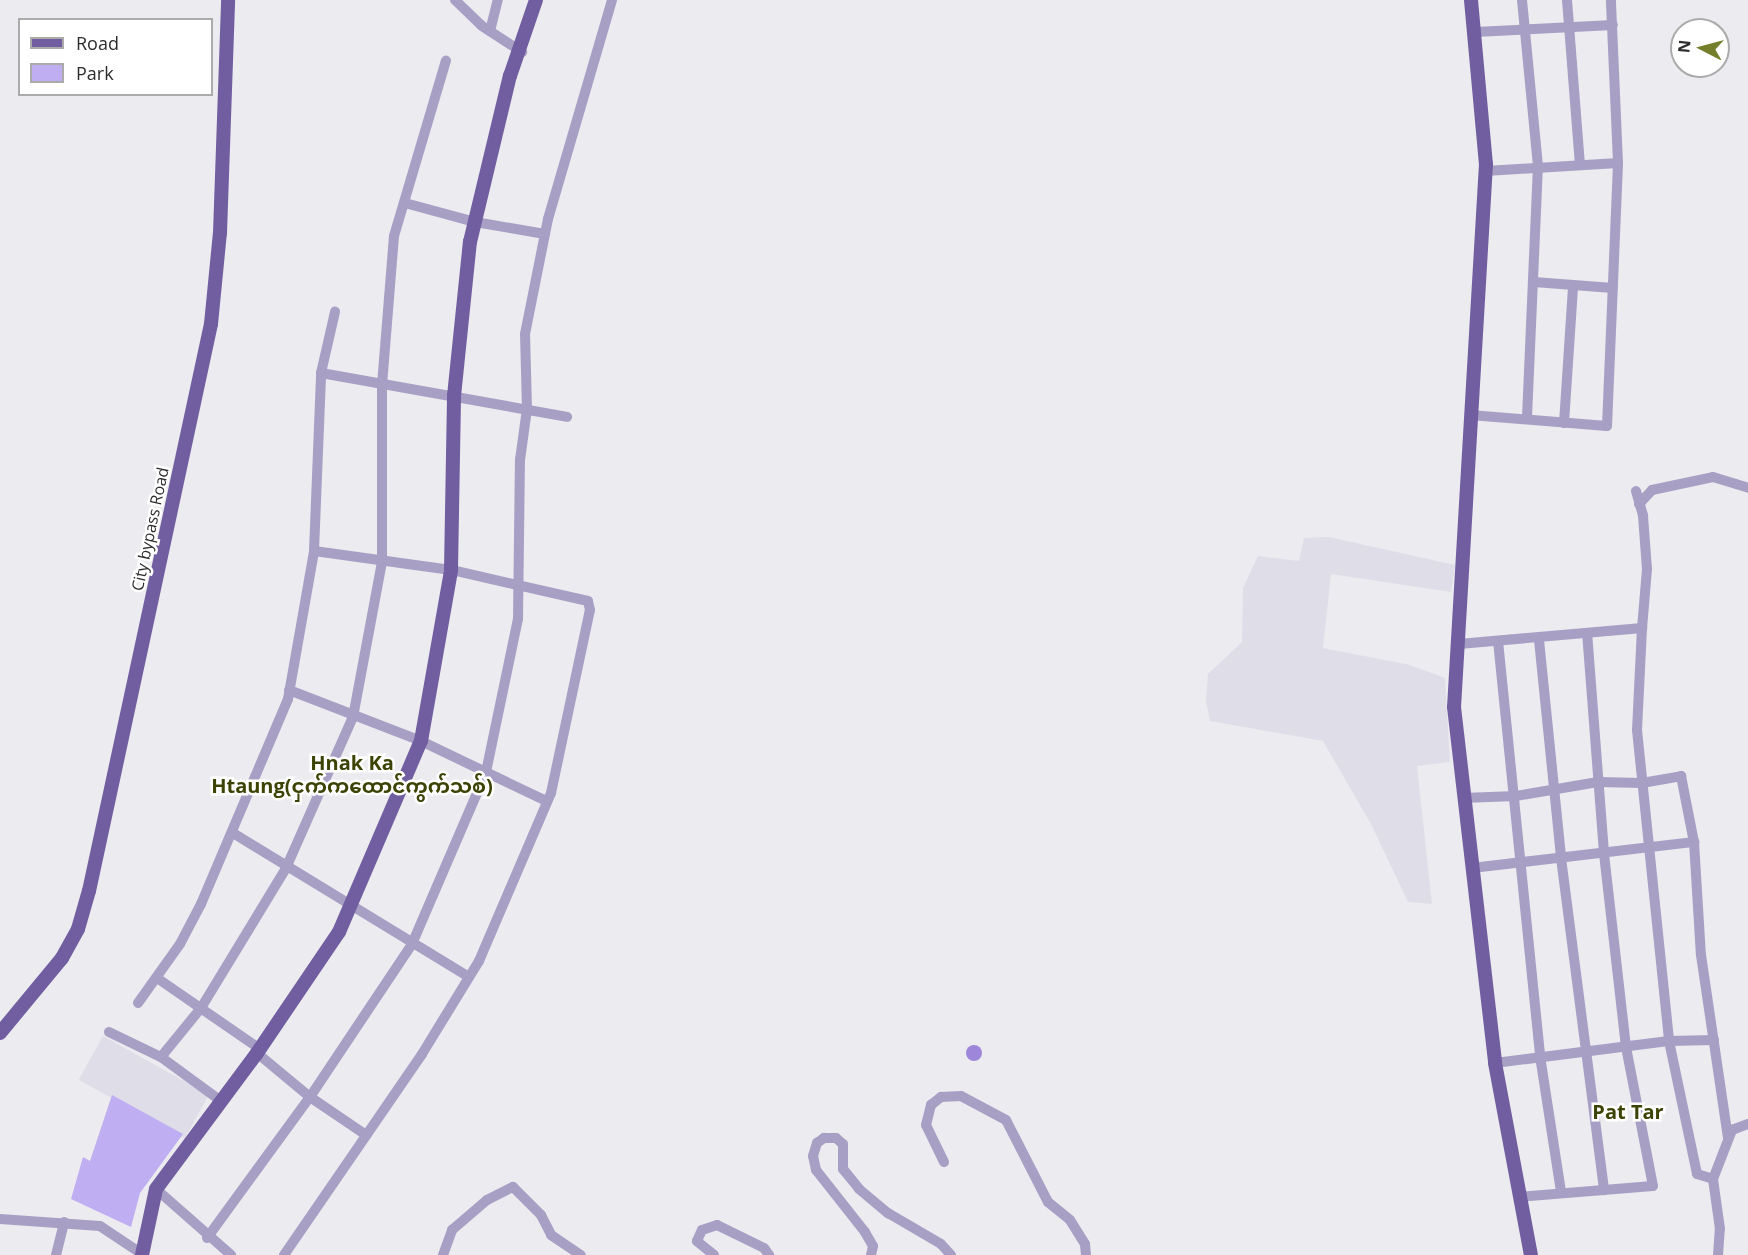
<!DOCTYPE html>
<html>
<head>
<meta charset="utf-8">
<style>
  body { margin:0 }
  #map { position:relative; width:1748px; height:1255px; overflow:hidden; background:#ecebef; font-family:"Open Sans","Noto Sans Myanmar",sans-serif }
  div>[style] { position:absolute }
  .built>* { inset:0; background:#dfdde8; transform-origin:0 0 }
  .green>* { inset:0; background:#c0aef3 }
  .water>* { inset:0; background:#9e87da }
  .round { border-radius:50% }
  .minor>* { height:10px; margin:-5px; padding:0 5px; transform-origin:5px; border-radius:5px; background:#a89fc5 }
  .major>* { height:14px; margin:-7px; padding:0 7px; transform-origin:7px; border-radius:7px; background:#715ea0 }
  span { translate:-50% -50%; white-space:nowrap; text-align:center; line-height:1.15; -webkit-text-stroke:5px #fff; paint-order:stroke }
  .street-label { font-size:16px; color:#2c2c2d }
  .quarter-label { font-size:20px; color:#3c4304; font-weight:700 }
  .legend { position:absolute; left:18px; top:18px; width:195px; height:78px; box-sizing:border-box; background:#fff; border:2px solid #ababab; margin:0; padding:8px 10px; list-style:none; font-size:18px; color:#2c2c2d }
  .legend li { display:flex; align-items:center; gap:12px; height:30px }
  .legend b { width:30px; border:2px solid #ababab }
  .north { position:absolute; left:1670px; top:18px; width:60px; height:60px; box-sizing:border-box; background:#fff; border:2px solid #ababab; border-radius:50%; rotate:276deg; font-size:16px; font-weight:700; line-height:24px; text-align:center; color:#2c2c2d }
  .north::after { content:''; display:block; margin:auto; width:21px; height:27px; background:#757f2b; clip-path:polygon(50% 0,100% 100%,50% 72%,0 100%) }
</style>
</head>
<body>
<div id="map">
  <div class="built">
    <i style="clip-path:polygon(1329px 537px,1455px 565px,1451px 592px,1331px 574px,1323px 648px,1410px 665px,1445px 678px,1450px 762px,1417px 766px,1432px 904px,1408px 902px,1371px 824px,1323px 741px,1210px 721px,1206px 701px,1208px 674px,1242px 642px,1243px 588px,1258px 556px,1299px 561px,1304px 538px)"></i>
    <i style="left:103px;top:1036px;width:121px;height:50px;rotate:29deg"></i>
  </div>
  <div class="green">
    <i style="clip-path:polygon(112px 1095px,183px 1134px,140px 1193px,131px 1227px,71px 1199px,83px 1157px,90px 1161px)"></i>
  </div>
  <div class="water">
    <i class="round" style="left:966px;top:1045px;width:16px;height:16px"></i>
  </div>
  <div class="minor">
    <i style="left:455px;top:0;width:37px;rotate:44deg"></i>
    <i style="left:482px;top:26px;width:48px;rotate:33deg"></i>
    <i style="left:1522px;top:0;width:166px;rotate:84.5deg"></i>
    <i style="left:1538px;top:165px;width:254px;rotate:92.5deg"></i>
    <i style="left:1567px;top:0;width:165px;rotate:85.5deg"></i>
    <i style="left:490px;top:31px;width:32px;rotate:-76deg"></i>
    <i style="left:1475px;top:32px;width:138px;rotate:-2.9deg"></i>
    <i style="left:1486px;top:171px;width:132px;rotate:-3.5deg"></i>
    <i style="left:405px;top:203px;width:73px;rotate:15.2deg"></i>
    <i style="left:475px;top:222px;width:71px;rotate:9.7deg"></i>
    <i style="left:1534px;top:282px;width:79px;rotate:4.3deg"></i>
    <i style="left:321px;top:373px;width:250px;rotate:10.1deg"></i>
    <i style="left:1470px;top:415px;width:137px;rotate:4.6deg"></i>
    <i style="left:1607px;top:426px;width:263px;rotate:-87.6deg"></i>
    <i style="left:1618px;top:163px;width:163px;rotate:-92.5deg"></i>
    <i style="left:1564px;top:423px;width:136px;rotate:-86.2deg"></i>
    <i style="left:1636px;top:491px;width:26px;rotate:74deg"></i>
    <i style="left:1643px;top:516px;width:53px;rotate:85.7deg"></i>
    <i style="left:1647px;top:569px;width:59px;rotate:94.8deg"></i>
    <i style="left:1639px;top:504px;width:19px;rotate:-47deg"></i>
    <i style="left:1652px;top:490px;width:62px;rotate:-12deg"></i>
    <i style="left:1713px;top:477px;width:37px;rotate:17deg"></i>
    <i style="left:1539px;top:640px;width:219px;rotate:84.2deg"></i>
    <i style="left:1561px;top:858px;width:335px;rotate:82.6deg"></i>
    <i style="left:1498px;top:641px;width:417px;rotate:84.2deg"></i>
    <i style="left:1540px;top:1056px;width:138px;rotate:81.2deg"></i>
    <i style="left:1459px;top:644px;width:184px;rotate:-5deg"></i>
    <i style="left:1642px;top:628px;width:102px;rotate:92.8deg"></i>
    <i style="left:1637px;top:730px;width:313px;rotate:84.1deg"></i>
    <i style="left:1669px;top:1041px;width:136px;rotate:78.1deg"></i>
    <i style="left:1697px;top:1174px;width:17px;rotate:17deg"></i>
    <i style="left:289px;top:690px;width:142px;rotate:21.1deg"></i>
    <i style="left:421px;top:741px;width:139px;rotate:25.6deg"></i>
    <i style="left:1463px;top:798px;width:53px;rotate:-2.2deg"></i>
    <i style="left:1516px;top:796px;width:83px;rotate:-9.7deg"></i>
    <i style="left:1598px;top:782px;width:44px;rotate:1.3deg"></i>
    <i style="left:1642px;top:783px;width:40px;rotate:-10deg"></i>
    <i style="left:1681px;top:776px;width:67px;rotate:78.9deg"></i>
    <i style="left:1694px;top:842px;width:113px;rotate:86.5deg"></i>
    <i style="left:1701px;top:955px;width:184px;rotate:81.6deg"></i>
    <i style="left:233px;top:833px;width:276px;rotate:31.4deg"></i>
    <i style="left:1472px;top:868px;width:224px;rotate:-6.7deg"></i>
    <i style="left:157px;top:978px;width:125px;rotate:34.6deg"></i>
    <i style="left:138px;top:1003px;width:72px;rotate:-54.6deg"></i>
    <i style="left:180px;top:944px;width:45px;rotate:-62.3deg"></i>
    <i style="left:201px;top:904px;width:223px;rotate:-67deg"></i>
    <i style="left:288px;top:699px;width:150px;rotate:-80deg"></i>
    <i style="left:314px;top:551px;width:178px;rotate:-87.7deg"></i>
    <i style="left:321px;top:373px;width:63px;rotate:-77.1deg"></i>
    <i style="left:109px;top:1032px;width:58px;rotate:25.7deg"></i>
    <i style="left:161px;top:1057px;width:74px;rotate:36.3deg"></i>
    <i style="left:257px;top:1053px;width:69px;rotate:39.7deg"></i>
    <i style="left:310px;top:1097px;width:68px;rotate:34.2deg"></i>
    <i style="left:161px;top:1057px;width:63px;rotate:-50.8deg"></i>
    <i style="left:201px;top:1008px;width:164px;rotate:-58.7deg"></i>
    <i style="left:286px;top:868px;width:165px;rotate:-66.1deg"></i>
    <i style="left:353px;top:717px;width:158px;rotate:-79.4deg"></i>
    <i style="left:382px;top:562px;width:177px;rotate:-90deg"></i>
    <i style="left:382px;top:385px;width:149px;rotate:-85.4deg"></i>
    <i style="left:394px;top:236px;width:183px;rotate:-73.5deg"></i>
    <i style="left:1495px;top:1063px;width:175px;rotate:-7.2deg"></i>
    <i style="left:1669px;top:1041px;width:45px;rotate:-1.3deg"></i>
    <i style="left:944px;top:1162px;width:41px;rotate:-115.9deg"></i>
    <i style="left:926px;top:1125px;width:21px;rotate:-76deg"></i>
    <i style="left:931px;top:1105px;width:13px;rotate:-39deg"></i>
    <i style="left:941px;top:1097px;width:20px;rotate:-3deg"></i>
    <i style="left:961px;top:1096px;width:51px;rotate:28.1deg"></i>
    <i style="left:1006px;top:1120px;width:92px;rotate:62.9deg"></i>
    <i style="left:1048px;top:1202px;width:28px;rotate:39deg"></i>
    <i style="left:1070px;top:1220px;width:28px;rotate:58deg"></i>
    <i style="left:1085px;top:1244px;width:11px;rotate:85deg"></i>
    <i style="left:156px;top:1189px;width:100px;rotate:41.3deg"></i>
    <i style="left:1519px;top:1197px;width:134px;rotate:-4.7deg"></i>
    <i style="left:1653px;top:1186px;width:142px;rotate:-101deg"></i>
    <i style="left:1626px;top:1047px;width:195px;rotate:-96.5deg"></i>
    <i style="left:1604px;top:853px;width:220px;rotate:-94.4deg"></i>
    <i style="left:0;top:1219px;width:100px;rotate:4deg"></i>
    <i style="left:100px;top:1226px;width:50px;rotate:33.7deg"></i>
    <i style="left:207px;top:1238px;width:175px;rotate:-53.9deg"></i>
    <i style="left:310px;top:1097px;width:184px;rotate:-56.3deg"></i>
    <i style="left:412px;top:944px;width:187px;rotate:-66.7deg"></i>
    <i style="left:486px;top:772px;width:156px;rotate:-78.2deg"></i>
    <i style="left:518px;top:619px;width:159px;rotate:-89.3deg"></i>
    <i style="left:520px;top:460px;width:51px;rotate:-82.2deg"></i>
    <i style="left:527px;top:409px;width:75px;rotate:-91.5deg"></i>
    <i style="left:525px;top:334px;width:117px;rotate:-78.7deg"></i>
    <i style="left:548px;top:219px;width:228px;rotate:-73.7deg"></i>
    <i style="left:56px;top:1255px;width:34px;rotate:-76deg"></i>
    <i style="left:284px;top:1255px;width:244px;rotate:-55.5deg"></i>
    <i style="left:422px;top:1054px;width:109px;rotate:-58.5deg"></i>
    <i style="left:479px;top:961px;width:183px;rotate:-66.8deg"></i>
    <i style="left:551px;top:793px;width:187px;rotate:-78deg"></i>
    <i style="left:590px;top:610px;width:9px;rotate:-103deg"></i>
    <i style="left:588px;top:601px;width:140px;rotate:-167.2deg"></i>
    <i style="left:451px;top:570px;width:138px;rotate:-172.1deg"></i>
    <i style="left:443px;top:1255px;width:27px;rotate:-70deg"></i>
    <i style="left:452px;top:1230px;width:46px;rotate:-40.6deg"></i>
    <i style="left:487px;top:1200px;width:29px;rotate:-27deg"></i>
    <i style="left:513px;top:1187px;width:40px;rotate:45deg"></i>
    <i style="left:541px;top:1215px;width:22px;rotate:63deg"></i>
    <i style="left:551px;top:1235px;width:36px;rotate:34deg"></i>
    <i style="left:714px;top:1255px;width:22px;rotate:-141deg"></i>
    <i style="left:697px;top:1241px;width:12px;rotate:-66deg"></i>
    <i style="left:702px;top:1230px;width:16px;rotate:-18deg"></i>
    <i style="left:717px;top:1225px;width:52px;rotate:26.1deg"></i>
    <i style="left:764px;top:1248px;width:9px;rotate:54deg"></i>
    <i style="left:871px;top:1255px;width:9px;rotate:-77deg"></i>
    <i style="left:873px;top:1246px;width:16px;rotate:-120deg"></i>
    <i style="left:865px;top:1232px;width:79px;rotate:-128.3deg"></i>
    <i style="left:816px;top:1170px;width:14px;rotate:-102deg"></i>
    <i style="left:813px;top:1156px;width:14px;rotate:-73deg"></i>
    <i style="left:817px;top:1143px;width:9px;rotate:-36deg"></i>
    <i style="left:824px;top:1138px;width:12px"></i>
    <i style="left:836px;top:1138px;width:9px;rotate:41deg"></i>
    <i style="left:843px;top:1144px;width:25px;rotate:90deg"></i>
    <i style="left:843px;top:1169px;width:26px;rotate:51deg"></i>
    <i style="left:859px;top:1189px;width:38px;rotate:40deg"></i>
    <i style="left:888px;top:1213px;width:61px;rotate:30.3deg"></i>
    <i style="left:941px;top:1244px;width:15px;rotate:48deg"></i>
    <i style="left:1718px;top:1255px;width:26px;rotate:-86deg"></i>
    <i style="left:1720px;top:1229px;width:50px;rotate:-98deg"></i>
    <i style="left:1713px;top:1179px;width:53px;rotate:-68.8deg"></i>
    <i style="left:1732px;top:1130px;width:17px;rotate:-21deg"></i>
  </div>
  <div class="major">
    <i style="left:1471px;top:0;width:165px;rotate:84.8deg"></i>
    <i style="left:1486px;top:164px;width:544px;rotate:93.37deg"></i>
    <i style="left:1454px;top:707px;width:358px;rotate:83.4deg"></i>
    <i style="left:1495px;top:1063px;width:195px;rotate:79.4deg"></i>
    <i style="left:0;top:1033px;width:97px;rotate:-50.4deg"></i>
    <i style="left:62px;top:958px;width:33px;rotate:-61deg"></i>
    <i style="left:78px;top:929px;width:40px;rotate:-74deg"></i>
    <i style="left:89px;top:891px;width:580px;rotate:-77.86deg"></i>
    <i style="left:211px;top:324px;width:91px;rotate:-84.4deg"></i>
    <i style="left:220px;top:233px;width:233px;rotate:-88deg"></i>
    <i style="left:142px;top:1255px;width:67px;rotate:-78deg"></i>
    <i style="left:156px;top:1189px;width:169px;rotate:-53.4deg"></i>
    <i style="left:257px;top:1053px;width:146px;rotate:-55.9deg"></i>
    <i style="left:339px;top:932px;width:208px;rotate:-66.8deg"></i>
    <i style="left:421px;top:741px;width:174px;rotate:-80deg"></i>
    <i style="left:451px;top:570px;width:174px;rotate:-89deg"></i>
    <i style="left:454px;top:396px;width:155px;rotate:-84.1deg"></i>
    <i style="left:470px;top:242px;width:171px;rotate:-76.5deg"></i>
    <i style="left:510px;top:76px;width:80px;rotate:-71.1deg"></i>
  </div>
  <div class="street-label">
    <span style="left:150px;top:529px;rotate:-78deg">City bypass Road</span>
  </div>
  <div class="quarter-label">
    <span style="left:352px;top:774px">Hnak Ka<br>Htaung(ငှက်ကထောင်ကွက်သစ်)</span>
    <span style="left:1628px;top:1111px">Pat Tar</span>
  </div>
  <ul class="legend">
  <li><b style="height:8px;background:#715ea0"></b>Road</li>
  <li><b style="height:16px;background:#c0aef3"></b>Park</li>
  </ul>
  <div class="north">N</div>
</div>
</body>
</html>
